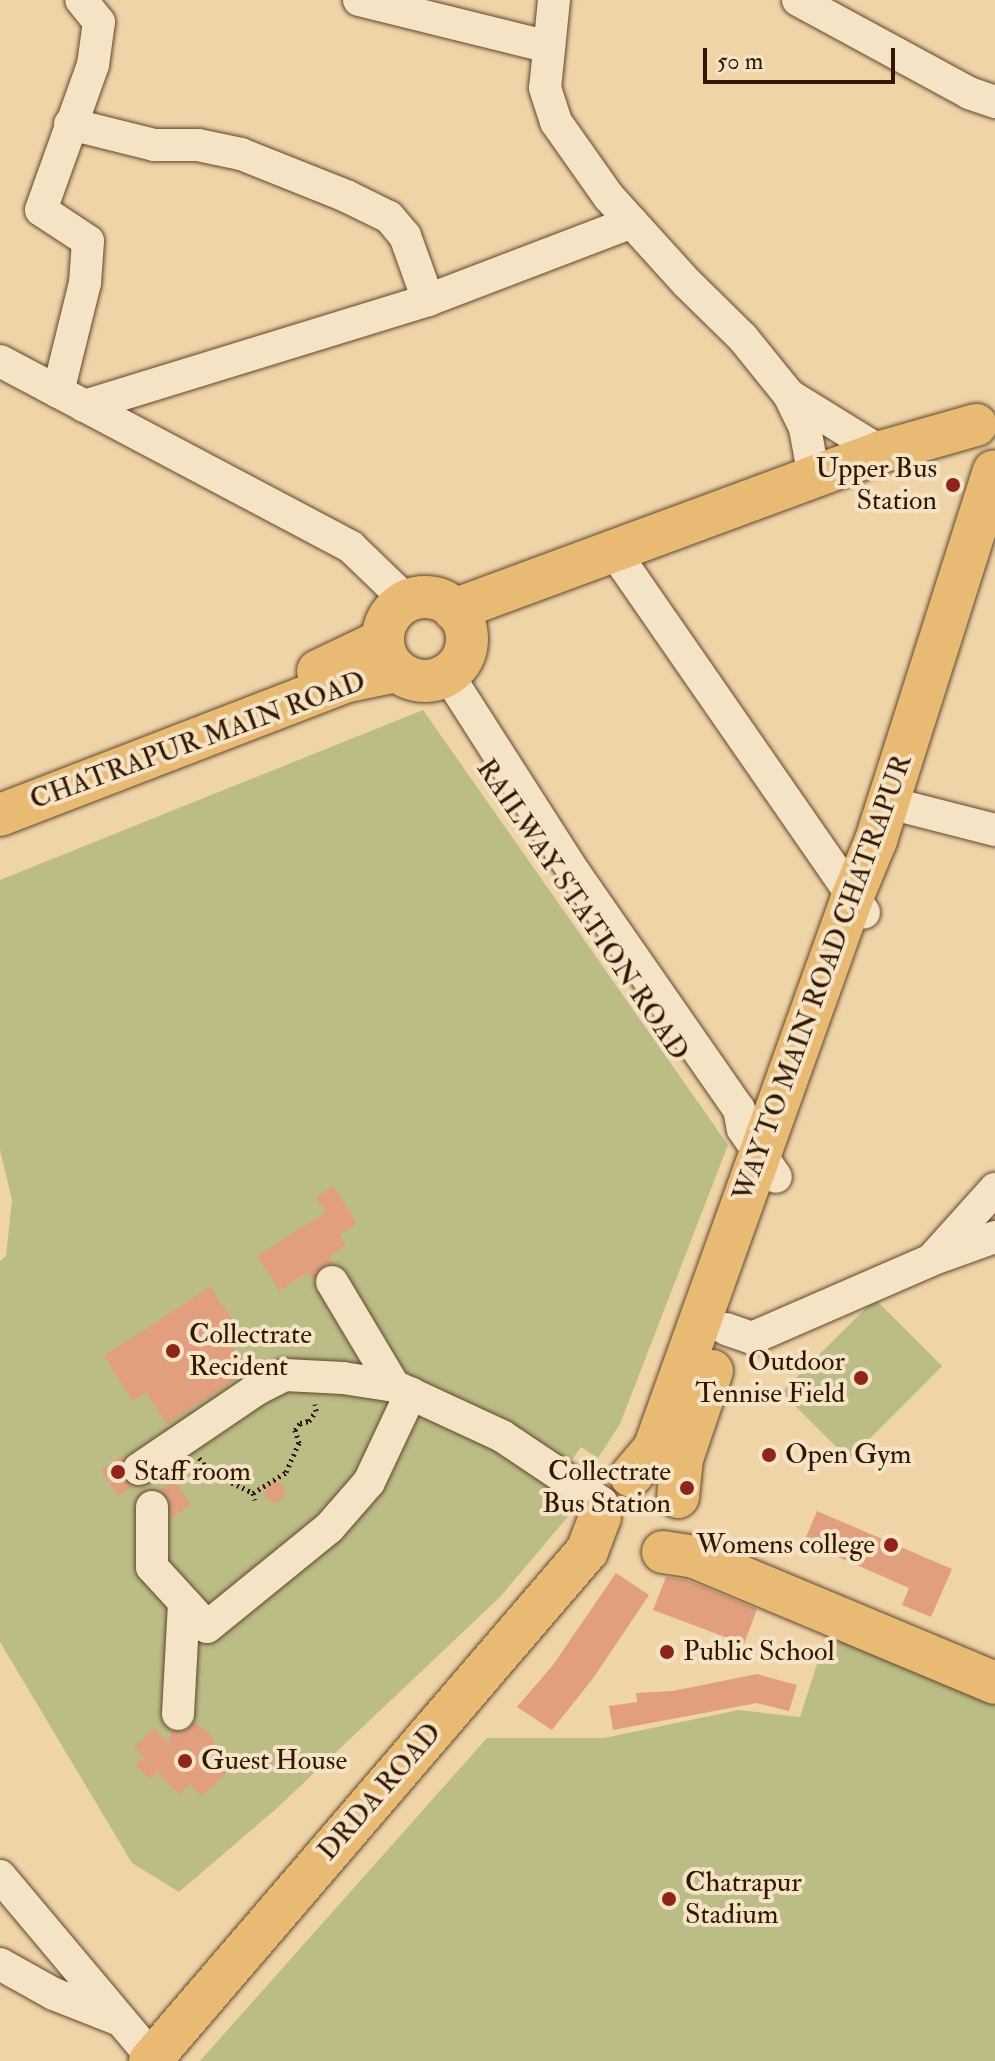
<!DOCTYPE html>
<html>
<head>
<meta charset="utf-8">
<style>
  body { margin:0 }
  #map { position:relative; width:995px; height:2061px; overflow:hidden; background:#efd4a8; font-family:"IM FELL Double Pica",serif }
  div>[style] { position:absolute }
  .green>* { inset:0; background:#bbbc86; transform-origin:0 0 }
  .building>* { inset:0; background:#e19f7f }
  .round { border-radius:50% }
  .path>* { height:5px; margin-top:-2.5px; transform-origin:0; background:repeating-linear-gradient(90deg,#321803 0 2px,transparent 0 6px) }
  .roads { filter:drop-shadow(0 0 2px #61472c) drop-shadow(0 0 2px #61472c) }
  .minor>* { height:32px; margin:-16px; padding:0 16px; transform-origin:16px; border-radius:16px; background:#f5e3c6 }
  .major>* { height:42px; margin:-21px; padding:0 21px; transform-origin:21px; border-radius:21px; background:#e8ba74 }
  .major>.ring { margin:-21px; padding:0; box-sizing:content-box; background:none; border:42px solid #e8ba74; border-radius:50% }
  .dots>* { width:22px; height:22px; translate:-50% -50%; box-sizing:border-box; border:4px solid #f5e3c6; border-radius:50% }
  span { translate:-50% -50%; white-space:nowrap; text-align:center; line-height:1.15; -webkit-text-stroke:8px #f5e3c6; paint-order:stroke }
  .poi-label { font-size:28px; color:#321803 }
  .right { translate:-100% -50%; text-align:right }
  .left { translate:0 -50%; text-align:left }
  .street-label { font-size:28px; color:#321803 }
  .scale { position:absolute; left:703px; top:48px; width:192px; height:36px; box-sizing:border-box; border:4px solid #321803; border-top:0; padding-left:10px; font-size:24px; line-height:28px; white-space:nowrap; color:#321803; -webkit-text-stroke:6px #f5e3c6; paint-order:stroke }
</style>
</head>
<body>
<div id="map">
  <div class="green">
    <i style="clip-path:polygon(423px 710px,728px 1145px,620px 1424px,598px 1458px,581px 1447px,553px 1486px,577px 1506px,500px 1597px,276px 1809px,179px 1892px,132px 1863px,0 1642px,0 1261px,6px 1256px,12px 1200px,0 1150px,0 880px)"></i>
    <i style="left:875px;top:1299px;width:95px;height:132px;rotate:45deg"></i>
    <i style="clip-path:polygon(827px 1633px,995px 1691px,995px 2061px,200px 2061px,487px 1738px,604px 1738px,739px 1710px,800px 1717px)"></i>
  </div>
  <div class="building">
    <i style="clip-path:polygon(333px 1186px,357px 1223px,339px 1235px,346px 1245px,329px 1257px,333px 1263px,322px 1266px,313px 1280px,308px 1272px,280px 1291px,257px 1256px,326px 1212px,316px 1197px)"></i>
    <i style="clip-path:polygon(210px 1287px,244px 1337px,231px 1345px,248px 1371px,167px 1424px,146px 1392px,133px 1401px,104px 1356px)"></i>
    <i style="clip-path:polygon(123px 1455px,120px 1471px,124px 1480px,133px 1487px,118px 1496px,101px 1470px)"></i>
    <i style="clip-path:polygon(175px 1481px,191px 1505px,171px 1518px,169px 1498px,160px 1490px)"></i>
    <i class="round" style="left:265px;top:1482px;width:20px;height:20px"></i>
    <i style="clip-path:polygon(817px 1511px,952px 1569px,931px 1617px,902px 1605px,909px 1588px,804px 1542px)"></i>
    <i style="clip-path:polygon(616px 1573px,649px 1595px,594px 1677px,552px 1730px,517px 1707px,553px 1665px)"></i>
    <i style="clip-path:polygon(666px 1577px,687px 1580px,757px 1609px,744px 1644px,653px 1610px)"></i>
    <i style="clip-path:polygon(757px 1674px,797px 1685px,789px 1711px,757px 1703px,613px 1730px,609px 1706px,637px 1702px,636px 1693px,673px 1691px)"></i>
    <i style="clip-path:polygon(195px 1722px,214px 1739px,214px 1746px,234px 1766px,202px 1796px,190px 1784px,179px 1795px,158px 1772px,150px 1779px,136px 1765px,144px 1757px,134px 1747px,154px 1728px,169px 1744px,171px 1731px,186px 1731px)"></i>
  </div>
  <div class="path">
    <i style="left:199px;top:1458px;width:18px;rotate:52deg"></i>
    <i style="left:210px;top:1472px;width:48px;rotate:26deg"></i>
    <i style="left:253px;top:1493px;width:7px;rotate:74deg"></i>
    <i style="left:253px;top:1493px;width:39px;rotate:-32deg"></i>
    <i style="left:286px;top:1472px;width:32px;rotate:-66deg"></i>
    <i style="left:299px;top:1443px;width:14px;rotate:-107deg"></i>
    <i style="left:295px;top:1430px;width:9px;rotate:-54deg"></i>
    <i style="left:300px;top:1423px;width:9px;rotate:-13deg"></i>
    <i style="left:309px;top:1421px;width:12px;rotate:-55deg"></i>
    <i style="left:316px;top:1411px;width:7px;rotate:-98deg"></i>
  </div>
  <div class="roads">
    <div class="minor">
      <i style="left:359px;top:0;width:196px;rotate:13.9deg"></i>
      <i style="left:554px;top:0;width:88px;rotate:95.8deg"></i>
      <i style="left:545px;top:88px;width:36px;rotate:72deg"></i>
      <i style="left:556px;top:122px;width:92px;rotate:54.8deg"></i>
      <i style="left:609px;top:197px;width:116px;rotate:47.8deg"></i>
      <i style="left:687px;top:283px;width:78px;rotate:44.5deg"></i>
      <i style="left:743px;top:338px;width:73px;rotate:51.1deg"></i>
      <i style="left:789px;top:395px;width:37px;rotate:64deg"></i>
      <i style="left:805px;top:428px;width:50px;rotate:79.6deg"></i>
      <i style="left:798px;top:0;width:195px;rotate:28.5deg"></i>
      <i style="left:969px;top:93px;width:28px;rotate:19deg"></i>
      <i style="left:70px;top:124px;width:87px;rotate:14deg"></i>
      <i style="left:154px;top:145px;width:44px"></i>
      <i style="left:198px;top:145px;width:44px;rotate:11.8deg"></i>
      <i style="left:241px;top:154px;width:113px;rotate:21.8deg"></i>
      <i style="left:346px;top:196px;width:48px;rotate:26deg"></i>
      <i style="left:389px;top:217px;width:25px;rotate:50deg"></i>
      <i style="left:405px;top:236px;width:68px;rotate:70.2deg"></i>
      <i style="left:0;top:361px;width:397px;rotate:27.9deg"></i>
      <i style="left:351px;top:547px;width:78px;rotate:44deg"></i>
      <i style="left:58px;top:392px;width:112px;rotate:-76.1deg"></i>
      <i style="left:85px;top:283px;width:42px;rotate:-85.9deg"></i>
      <i style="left:88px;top:241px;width:56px;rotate:-146.6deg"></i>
      <i style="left:41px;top:210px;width:154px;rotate:-70.3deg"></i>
      <i style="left:93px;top:65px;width:43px;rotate:-82.1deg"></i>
      <i style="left:99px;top:22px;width:28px;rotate:-129deg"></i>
      <i style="left:789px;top:395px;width:108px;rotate:31.8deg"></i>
      <i style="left:84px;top:406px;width:360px;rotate:-17.1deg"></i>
      <i style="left:428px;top:300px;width:218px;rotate:-20.9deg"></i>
      <i style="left:613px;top:550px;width:441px;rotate:55.3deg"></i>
      <i style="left:448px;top:675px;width:234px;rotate:57.4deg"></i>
      <i style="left:574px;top:872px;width:289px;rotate:55.2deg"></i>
      <i style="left:739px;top:1109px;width:20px;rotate:79deg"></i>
      <i style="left:743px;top:1129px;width:58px;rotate:55.5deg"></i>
      <i style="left:905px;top:807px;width:93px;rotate:14.3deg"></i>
      <i style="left:933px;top:1258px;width:93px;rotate:-48.1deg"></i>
      <i style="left:332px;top:1282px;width:121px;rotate:59.2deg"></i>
      <i style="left:726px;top:1329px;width:28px;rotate:19deg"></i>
      <i style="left:752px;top:1338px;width:195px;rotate:-23.5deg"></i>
      <i style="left:931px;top:1260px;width:68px;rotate:-19.8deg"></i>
      <i style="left:139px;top:1469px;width:143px;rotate:-34.1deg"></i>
      <i style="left:257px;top:1389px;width:31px;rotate:-27deg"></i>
      <i style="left:285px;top:1375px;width:58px;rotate:3deg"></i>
      <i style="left:343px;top:1378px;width:52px;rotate:8.9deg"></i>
      <i style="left:394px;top:1386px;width:119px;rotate:24.8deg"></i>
      <i style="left:502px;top:1436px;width:120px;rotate:33.8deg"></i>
      <i style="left:152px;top:1507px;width:60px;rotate:90deg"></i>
      <i style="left:152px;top:1567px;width:81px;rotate:47.5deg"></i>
      <i style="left:207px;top:1627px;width:157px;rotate:-39.1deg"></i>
      <i style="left:329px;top:1528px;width:61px;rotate:-49deg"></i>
      <i style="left:369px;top:1482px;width:98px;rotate:-64.7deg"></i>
      <i style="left:178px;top:1714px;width:111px;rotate:-86.9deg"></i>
      <i style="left:0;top:1876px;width:241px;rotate:50deg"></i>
      <i style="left:0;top:1964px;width:62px;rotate:29.1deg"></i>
      <i style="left:54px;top:1994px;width:71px;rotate:21.5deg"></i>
    </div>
    <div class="major">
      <i class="ring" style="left:383px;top:597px;width:42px;height:42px"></i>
      <i style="left:454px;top:610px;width:455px;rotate:-20.3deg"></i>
      <i style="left:881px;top:452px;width:99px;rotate:-15.9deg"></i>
      <i style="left:318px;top:671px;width:72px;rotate:-25.5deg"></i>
      <i style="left:0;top:815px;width:369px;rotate:-21.1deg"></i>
      <i style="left:344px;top:682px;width:54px;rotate:-11.7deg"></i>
      <i style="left:631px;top:1476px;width:35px;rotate:-50deg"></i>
      <i style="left:654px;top:1449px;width:585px;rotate:-70.23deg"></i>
      <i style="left:852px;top:898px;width:63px;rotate:-67.5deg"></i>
      <i style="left:876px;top:840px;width:387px;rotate:-72.3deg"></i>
      <i style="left:678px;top:1497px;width:38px;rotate:-84deg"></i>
      <i style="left:682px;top:1459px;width:93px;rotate:-71.2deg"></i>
      <i style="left:663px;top:1552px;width:31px;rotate:9deg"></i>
      <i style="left:694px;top:1557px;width:326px;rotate:22.7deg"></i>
      <i style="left:150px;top:2061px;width:672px;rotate:-49.41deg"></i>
      <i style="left:587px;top:1551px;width:36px;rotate:-69deg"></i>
    </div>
  </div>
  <div class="dots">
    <i style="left:953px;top:485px;background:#8f2418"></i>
    <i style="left:173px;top:1351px;background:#8f2418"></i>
    <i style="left:861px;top:1378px;background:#8f2418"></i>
    <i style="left:769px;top:1455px;background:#8f2418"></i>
    <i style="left:118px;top:1472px;background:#8f2418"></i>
    <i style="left:687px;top:1488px;background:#8f2418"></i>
    <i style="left:891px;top:1545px;background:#8f2418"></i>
    <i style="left:667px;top:1652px;background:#8f2418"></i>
    <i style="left:185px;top:1761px;background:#8f2418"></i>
    <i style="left:669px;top:1899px;background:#8f2418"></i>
  </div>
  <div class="poi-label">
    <span class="right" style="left:937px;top:485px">Upper Bus<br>Station</span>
    <span class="left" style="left:189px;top:1351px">Collectrate<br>Recident</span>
    <span class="right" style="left:845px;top:1378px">Outdoor<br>Tennise Field</span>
    <span class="left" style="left:785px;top:1455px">Open Gym</span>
    <span class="left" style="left:134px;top:1472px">Staff room</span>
    <span class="right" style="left:671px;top:1488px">Collectrate<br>Bus Station</span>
    <span class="right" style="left:875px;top:1545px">Womens college</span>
    <span class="left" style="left:683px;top:1652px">Public School</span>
    <span class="left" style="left:201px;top:1761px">Guest House</span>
    <span class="left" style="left:685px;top:1899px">Chatrapur<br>Stadium</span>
  </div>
  <div class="street-label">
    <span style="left:198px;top:741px;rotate:-20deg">CHATRAPUR MAIN ROAD</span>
    <span style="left:582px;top:910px;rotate:56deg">RAILWAY STATION ROAD</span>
    <span style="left:823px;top:978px;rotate:-70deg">WAY TO MAIN ROAD CHATRAPUR</span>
    <span style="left:380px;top:1792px;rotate:-49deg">DRDA ROAD</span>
  </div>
  <div class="scale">50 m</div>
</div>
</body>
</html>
